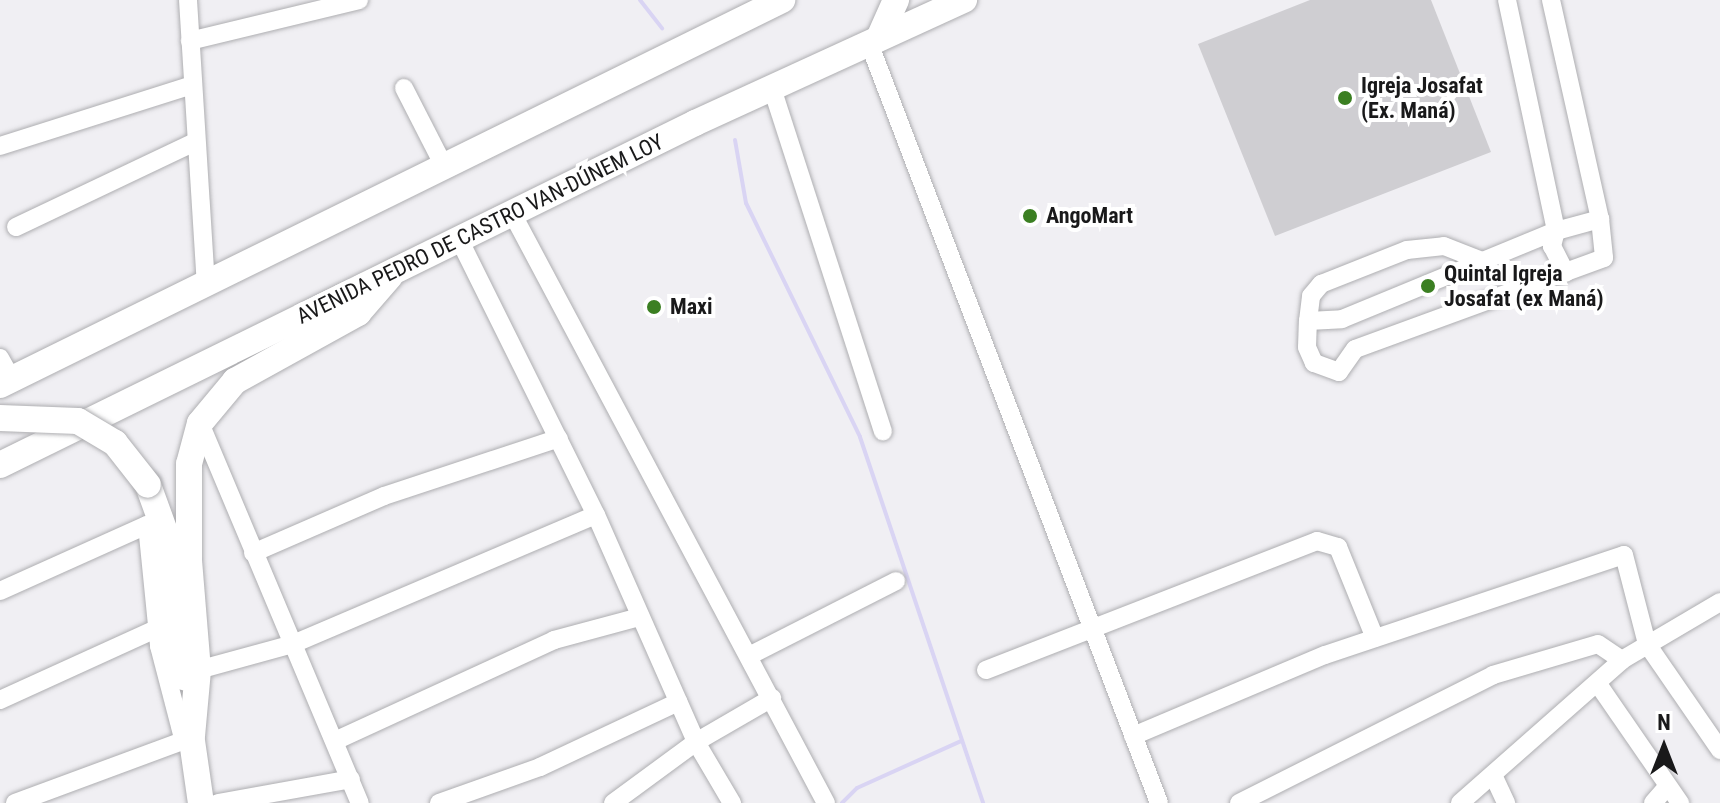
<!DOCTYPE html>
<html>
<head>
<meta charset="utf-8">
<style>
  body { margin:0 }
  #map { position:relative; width:1720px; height:803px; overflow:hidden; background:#f0eff3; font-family:"Roboto Condensed",sans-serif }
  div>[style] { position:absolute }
  .stream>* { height:4px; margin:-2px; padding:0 2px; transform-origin:2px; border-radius:2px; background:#d9d4f3 }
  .building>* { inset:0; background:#cfced2 }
  .roads { filter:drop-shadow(0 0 2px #aeaeb1) drop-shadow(0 0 2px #aeaeb1) }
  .minor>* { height:18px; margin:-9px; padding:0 9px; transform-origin:9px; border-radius:9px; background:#fff }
  .highway>* { height:26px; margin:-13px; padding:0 13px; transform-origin:13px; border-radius:13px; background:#fff }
  .bridges { filter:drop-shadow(0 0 2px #aeaeb1) drop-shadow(0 0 2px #aeaeb1) }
  .highway-bridge>* { height:26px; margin:-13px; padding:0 13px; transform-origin:13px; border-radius:13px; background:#fff }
  .dots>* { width:22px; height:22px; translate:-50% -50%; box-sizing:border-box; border:4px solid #fff; border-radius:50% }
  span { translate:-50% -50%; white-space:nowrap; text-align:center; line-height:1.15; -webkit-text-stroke:8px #fff; paint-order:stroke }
  .poi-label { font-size:22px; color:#19191a; font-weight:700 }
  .left { translate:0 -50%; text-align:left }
  .street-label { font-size:22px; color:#19191a }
  .north { position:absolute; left:1624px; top:707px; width:80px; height:80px; -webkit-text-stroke:6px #fff; paint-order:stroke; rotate:0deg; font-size:22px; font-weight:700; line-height:32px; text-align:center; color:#19191a }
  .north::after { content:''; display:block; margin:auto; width:28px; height:36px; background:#19191a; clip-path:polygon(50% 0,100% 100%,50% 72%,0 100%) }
</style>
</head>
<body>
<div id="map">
  <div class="stream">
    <i style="left:640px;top:0;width:36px;rotate:52deg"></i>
    <i style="left:735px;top:140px;width:64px;rotate:80.1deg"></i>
    <i style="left:746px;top:203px;width:260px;rotate:64deg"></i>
    <i style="left:860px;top:437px;width:386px;rotate:71.4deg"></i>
    <i style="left:842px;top:803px;width:21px;rotate:-45deg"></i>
    <i style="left:857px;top:788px;width:114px;rotate:-24.3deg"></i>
  </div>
  <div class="building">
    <i style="clip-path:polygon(1310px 0,1431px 0,1491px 152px,1275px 236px,1198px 44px)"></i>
  </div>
  <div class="roads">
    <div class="minor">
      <i style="left:188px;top:0;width:285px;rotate:86.4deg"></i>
      <i style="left:1507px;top:0;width:236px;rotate:78deg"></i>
      <i style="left:1556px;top:231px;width:16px;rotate:105deg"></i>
      <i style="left:1552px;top:246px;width:30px;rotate:63deg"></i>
      <i style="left:1551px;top:0;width:224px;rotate:77.4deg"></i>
      <i style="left:1600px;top:219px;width:39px;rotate:84deg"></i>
      <i style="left:1604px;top:258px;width:265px;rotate:159.9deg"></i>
      <i style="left:1355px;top:349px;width:28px;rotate:125deg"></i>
      <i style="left:1339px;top:372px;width:27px;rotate:-160deg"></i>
      <i style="left:1314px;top:363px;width:17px;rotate:-114deg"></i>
      <i style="left:1307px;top:347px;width:26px;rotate:-88deg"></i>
      <i style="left:1308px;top:321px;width:34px;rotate:-3deg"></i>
      <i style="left:1342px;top:319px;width:231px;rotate:-22.4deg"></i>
      <i style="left:1556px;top:231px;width:46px;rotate:-15.3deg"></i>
      <i style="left:190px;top:41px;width:174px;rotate:-13.6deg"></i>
      <i style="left:869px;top:43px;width:813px;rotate:69.11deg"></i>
      <i style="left:404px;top:88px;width:88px;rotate:62.9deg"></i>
      <i style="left:772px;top:88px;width:361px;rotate:72.1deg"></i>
      <i style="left:0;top:146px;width:201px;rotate:-17.6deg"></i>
      <i style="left:512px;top:213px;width:668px;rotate:61.98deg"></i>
      <i style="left:16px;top:227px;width:196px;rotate:-25.4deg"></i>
      <i style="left:459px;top:239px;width:308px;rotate:63.6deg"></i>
      <i style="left:596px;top:515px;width:248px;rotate:66.2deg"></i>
      <i style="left:696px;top:742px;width:71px;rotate:59.5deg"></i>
      <i style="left:1308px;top:321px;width:25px;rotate:-83deg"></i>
      <i style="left:1311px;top:296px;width:16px;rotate:-50deg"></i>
      <i style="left:1321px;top:284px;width:92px;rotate:-21.6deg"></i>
      <i style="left:1407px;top:250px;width:37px;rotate:-6deg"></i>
      <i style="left:1444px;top:246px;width:46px;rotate:21.6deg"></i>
      <i style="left:0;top:358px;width:25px;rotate:61deg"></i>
      <i style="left:200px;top:423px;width:412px;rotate:67.2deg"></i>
      <i style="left:253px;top:553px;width:143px;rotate:-23.5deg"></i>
      <i style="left:384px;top:496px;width:184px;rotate:-18.3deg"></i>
      <i style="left:0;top:591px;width:161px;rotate:-24.2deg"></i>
      <i style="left:147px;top:525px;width:122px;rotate:84.3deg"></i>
      <i style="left:159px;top:646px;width:99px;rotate:75.4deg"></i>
      <i style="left:749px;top:656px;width:165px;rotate:-27deg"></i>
      <i style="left:198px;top:670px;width:98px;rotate:-15.3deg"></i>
      <i style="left:293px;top:644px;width:329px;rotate:-23.1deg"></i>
      <i style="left:986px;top:670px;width:355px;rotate:-21.3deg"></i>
      <i style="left:1317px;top:541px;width:22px;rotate:16deg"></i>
      <i style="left:1338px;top:547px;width:98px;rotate:67.9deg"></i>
      <i style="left:1598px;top:684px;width:145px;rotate:55.4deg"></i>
      <i style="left:0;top:700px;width:171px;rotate:-24.5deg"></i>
      <i style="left:1133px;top:736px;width:208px;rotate:-22.9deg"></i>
      <i style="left:1325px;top:655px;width:315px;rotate:-18.5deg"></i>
      <i style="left:1624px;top:555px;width:92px;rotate:75.5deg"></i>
      <i style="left:1647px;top:644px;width:129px;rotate:55.4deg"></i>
      <i style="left:337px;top:740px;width:239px;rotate:-24.7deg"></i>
      <i style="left:554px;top:640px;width:88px;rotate:-15.1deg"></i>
      <i style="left:1494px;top:777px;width:29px;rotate:65deg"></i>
      <i style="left:15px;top:803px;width:179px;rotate:-20.3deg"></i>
      <i style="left:218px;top:803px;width:135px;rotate:-10.2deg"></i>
      <i style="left:439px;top:803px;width:107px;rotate:-19.6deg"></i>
      <i style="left:540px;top:767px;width:153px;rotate:-25.2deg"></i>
      <i style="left:613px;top:803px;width:103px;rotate:-36.3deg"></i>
      <i style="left:696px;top:742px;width:88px;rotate:-30.1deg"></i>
      <i style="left:1239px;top:803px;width:284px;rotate:-26.7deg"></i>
      <i style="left:1493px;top:675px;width:109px;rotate:-16.4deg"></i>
      <i style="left:1598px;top:644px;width:29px;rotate:34deg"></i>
      <i style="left:1460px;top:803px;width:216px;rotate:-41.4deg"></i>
      <i style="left:1622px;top:660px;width:114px;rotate:-30.6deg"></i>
      <i style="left:1653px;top:803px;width:21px;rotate:-49deg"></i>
    </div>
    <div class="highway">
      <i style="left:879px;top:38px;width:42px;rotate:-65.9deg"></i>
      <i style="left:0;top:385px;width:872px;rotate:-26.21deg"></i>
      <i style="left:0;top:465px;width:775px;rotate:-26.2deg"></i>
      <i style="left:695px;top:123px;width:296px;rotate:-24.6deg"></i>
      <i style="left:148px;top:485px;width:59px;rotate:70deg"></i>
      <i style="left:168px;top:540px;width:138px;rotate:83.8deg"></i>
      <i style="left:189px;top:720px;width:84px;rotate:81.8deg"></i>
      <i style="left:192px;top:736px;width:66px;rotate:-84.8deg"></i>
      <i style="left:198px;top:670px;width:109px;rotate:-94.7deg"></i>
      <i style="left:189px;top:561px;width:97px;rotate:-90deg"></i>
      <i style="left:189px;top:464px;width:42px;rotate:-75deg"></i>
      <i style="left:200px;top:423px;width:55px;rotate:-50.2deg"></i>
      <i style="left:235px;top:381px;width:141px;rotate:-28.9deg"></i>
      <i style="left:358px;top:313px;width:49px;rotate:-49.1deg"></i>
    </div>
  </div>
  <div class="bridges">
    <div class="highway-bridge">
      <i style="left:0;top:418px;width:78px;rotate:2.2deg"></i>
      <i style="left:78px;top:421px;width:43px;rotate:30.7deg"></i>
      <i style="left:115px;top:443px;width:53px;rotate:51.8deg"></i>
    </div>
  </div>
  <div class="dots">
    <i style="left:1345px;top:98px;background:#3b7f22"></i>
    <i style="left:1030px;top:216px;background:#3b7f22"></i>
    <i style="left:1428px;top:286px;background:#3b7f22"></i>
    <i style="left:654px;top:307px;background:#3b7f22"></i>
  </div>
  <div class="poi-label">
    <span class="left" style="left:1361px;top:98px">Igreja Josafat<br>(Ex. Maná)</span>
    <span class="left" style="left:1046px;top:216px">AngoMart</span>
    <span class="left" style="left:1444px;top:286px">Quintal Igreja<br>Josafat (ex Maná)</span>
    <span class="left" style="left:670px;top:307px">Maxi</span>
  </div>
  <div class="street-label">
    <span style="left:480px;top:229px;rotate:-26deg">AVENIDA PEDRO DE CASTRO VAN-DÚNEM LOY</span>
  </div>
  <div class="north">N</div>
</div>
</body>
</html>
